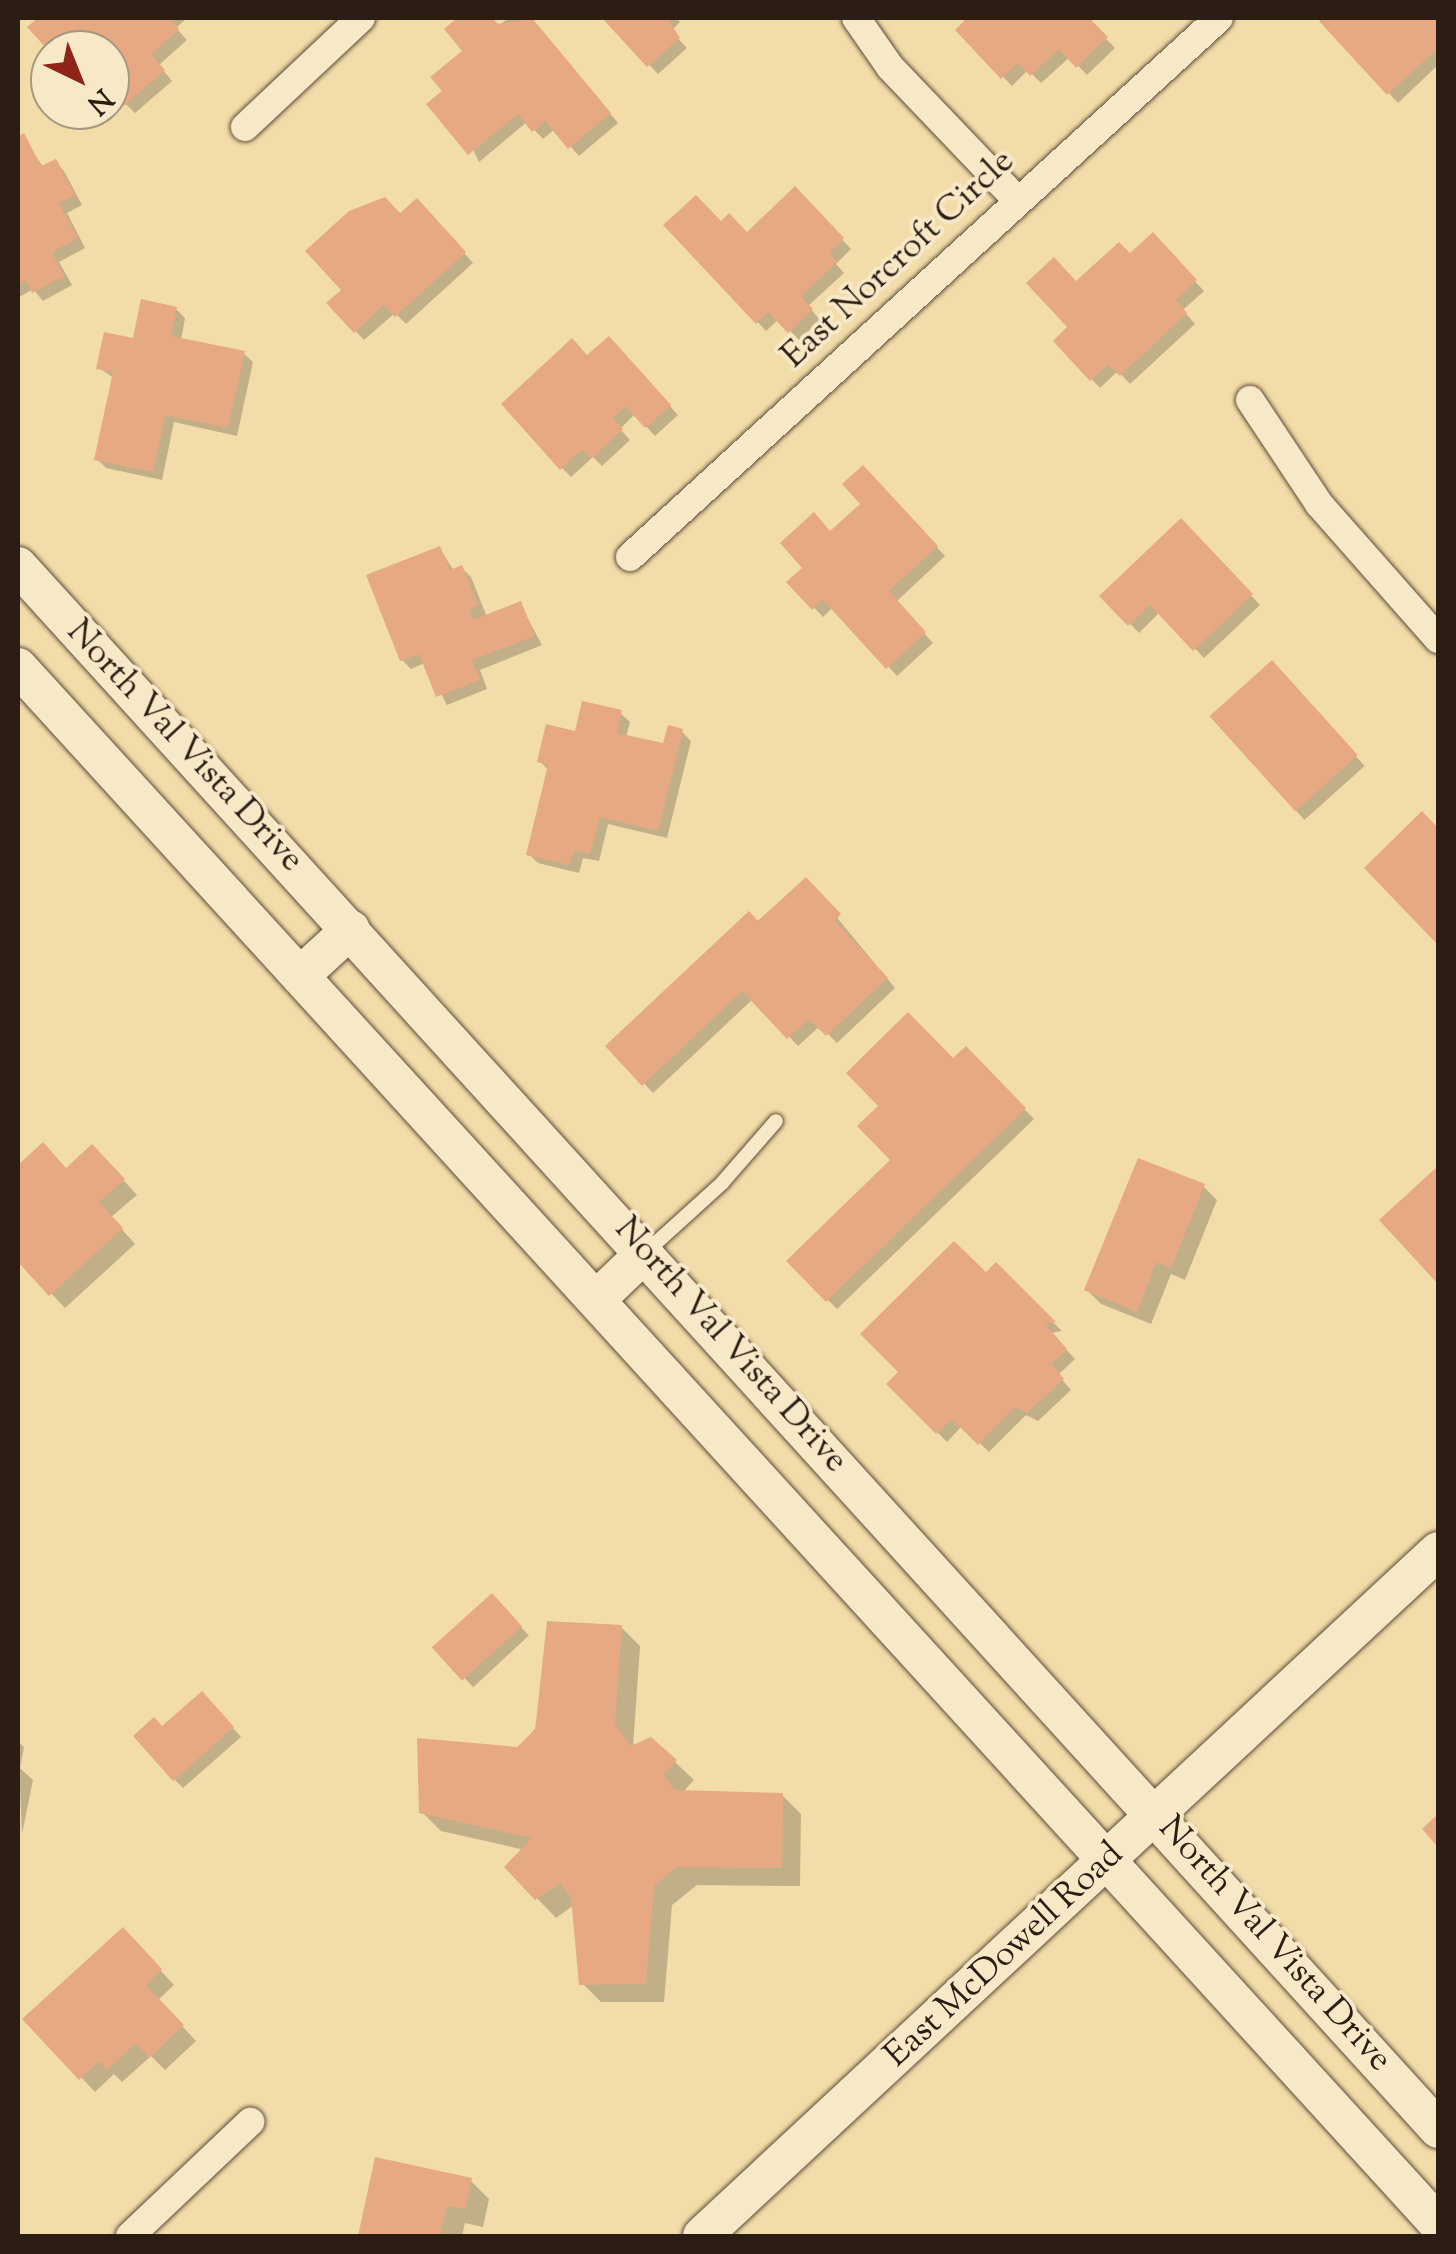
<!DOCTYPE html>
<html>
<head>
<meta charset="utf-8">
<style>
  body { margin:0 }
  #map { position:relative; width:1456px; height:2254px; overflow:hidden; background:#f2dca9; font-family:"Sorts Mill Goudy",serif }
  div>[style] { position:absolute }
  .shadow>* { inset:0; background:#0003; transform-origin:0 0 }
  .building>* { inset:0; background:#e7a884; transform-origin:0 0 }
  .roads { filter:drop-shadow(0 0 2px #5e4d39) drop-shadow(0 0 2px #5e4d39) }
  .service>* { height:14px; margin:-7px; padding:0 7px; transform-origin:7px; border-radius:7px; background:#f7e8c7 }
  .minor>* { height:28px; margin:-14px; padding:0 14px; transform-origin:14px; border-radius:14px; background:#f7e8c7 }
  .secondary>* { height:38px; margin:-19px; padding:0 19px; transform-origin:19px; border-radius:19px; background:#f7e8c7 }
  span { translate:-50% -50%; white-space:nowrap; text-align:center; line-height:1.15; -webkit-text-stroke:8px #f7e8c7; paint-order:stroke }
  .street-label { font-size:35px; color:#2c1d14 }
  .frame { position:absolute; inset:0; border:20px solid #2c1d14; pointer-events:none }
  .north { position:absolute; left:30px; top:30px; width:100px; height:100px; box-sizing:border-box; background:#f7e8c7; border:2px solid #a6977f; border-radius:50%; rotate:137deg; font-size:28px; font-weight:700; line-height:40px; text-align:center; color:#2c1d14 }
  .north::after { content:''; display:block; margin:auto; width:35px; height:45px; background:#8f2418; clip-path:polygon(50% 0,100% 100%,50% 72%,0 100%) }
</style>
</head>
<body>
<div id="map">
  <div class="shadow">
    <i style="clip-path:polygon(42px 18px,187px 18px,176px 28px,187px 40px,159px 65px,172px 81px,135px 113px,110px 89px,110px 50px,51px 50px,31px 27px)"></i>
    <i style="clip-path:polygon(461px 18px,491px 18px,498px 26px,509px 18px,531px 18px,618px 123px,579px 156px,555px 129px,543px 139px,527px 122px,479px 162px,445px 91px,466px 51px,447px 29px)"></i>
    <i style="clip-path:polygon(605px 18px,676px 18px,680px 22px,671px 31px,687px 48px,658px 74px)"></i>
    <i style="clip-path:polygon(971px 18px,1095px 18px,1090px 22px,1115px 48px,1087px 75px,1070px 57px,1041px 83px,1028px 70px,1012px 86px,958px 30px)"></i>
    <i style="clip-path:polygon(1327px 18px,1438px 18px,1438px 65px,1398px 103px,1323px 21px)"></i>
    <i style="clip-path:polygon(23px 137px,44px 168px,55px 162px,64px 171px,82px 205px,67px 213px,85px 248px,59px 262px,72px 285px,43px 301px,33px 289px,18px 298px,18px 140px)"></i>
    <i style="clip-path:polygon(795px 190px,851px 249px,836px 264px,844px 273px,808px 306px,820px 320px,799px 340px,779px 319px,766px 331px,667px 225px,721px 224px,747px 235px)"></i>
    <i style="clip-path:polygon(426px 210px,473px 263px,406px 324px,395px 313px,364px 340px,330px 304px,400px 217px)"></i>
    <i style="clip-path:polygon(1152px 236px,1204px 291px,1183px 310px,1195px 324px,1130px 384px,1118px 371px,1100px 388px,1056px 341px,1071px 327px,1076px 284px,1130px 256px)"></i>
    <i style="clip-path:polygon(176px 309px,185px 318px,181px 340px,243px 353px,253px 362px,237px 436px,174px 422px,162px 480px,106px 468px,97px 459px,114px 378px,99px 368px)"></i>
    <i style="clip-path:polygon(618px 348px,678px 415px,655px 436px,635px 414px,620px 429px,630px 440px,602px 466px,593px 457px,571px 477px,562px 468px,588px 358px)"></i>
    <i style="clip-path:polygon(872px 477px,945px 556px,896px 602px,933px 643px,897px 676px,833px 607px,823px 617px,790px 582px,863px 504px)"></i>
    <i style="clip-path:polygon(1181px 522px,1260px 605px,1204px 658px,1160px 612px,1139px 633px,1103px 596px)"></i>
    <i style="clip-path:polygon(440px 549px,454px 571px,462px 568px,471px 577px,487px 617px,520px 604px,542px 645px,480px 670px,487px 689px,447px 705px,425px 663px,411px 669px,402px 660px)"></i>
    <i style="left:1281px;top:673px;width:125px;height:81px;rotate:48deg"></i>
    <i style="clip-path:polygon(620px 713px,630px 722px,626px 737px,665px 746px,682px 732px,691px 741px,667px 838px,608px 824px,599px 861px,583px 858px,579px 873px,538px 863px,529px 854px,549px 771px,540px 761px)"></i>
    <i style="clip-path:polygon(1431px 824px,1438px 832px,1438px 942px,1367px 868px)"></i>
    <i style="clip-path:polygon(806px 880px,895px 988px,837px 1043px,820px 1026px,798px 1046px,753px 999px,653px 1093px,609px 1046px)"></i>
    <i style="clip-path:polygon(966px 1049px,1034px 1119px,837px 1309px,789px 1261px,893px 1160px)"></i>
    <i style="clip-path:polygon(43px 1145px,67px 1170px,106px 1161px,137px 1195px,111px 1217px,135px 1244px,65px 1308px,18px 1258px,18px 1169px)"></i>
    <i style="clip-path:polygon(1438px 1169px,1438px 1280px,1383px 1221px)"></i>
    <i style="clip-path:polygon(1203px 1186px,1217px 1200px,1185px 1280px,1171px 1274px,1151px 1324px,1101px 1304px,1087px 1290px)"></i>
    <i style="clip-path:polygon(996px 1266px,1062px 1331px,1051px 1333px,1075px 1359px,1058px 1375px,1071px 1390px,1038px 1421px,1026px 1415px,989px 1452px,962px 1426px,947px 1442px,890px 1384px)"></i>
    <i style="left:492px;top:1596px;width:54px;height:76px;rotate:47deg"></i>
    <i style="clip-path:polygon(621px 1627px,640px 1646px,633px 1748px,675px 1762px,694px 1780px,682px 1793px,782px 1795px,801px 1814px,800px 1886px,697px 1885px,672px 1905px,664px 2002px,601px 2002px,582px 1983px,574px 1905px,556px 1918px,507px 1867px,525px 1850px,441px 1831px,422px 1812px,517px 1750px)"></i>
    <i style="clip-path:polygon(211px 1703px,241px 1737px,183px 1788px,175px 1780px,163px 1729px)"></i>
    <i style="clip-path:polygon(18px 1741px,24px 1747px,20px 1768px,33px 1780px,22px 1834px)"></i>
    <i style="clip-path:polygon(136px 1944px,174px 1985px,158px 2000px,196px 2041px,165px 2070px,151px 2056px,122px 2082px,114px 2074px,95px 2092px,26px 2019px)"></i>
    <i style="clip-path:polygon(377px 2160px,470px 2180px,489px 2199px,483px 2227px,465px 2223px,462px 2236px,361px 2236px)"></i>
  </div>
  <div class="building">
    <i style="clip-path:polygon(38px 18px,169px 18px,179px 29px,151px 55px,165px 70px,124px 106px,110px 90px,110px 50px,48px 50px,27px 27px)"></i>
    <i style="clip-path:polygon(457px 18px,492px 18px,498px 24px,532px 18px,611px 113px,568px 149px,545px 121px,532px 132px,518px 114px,468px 155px,426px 104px,442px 91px,430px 77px,462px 51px,444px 29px)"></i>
    <i style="clip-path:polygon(602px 18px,667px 18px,680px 38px,647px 67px)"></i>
    <i style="clip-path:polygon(967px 18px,1089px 18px,1108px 37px,1076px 68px,1059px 49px,1030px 76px,1018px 63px,1001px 79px,955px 30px)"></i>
    <i style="clip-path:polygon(1323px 18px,1438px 18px,1438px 57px,1434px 52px,1387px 95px,1319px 21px)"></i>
    <i style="clip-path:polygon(24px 133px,41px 166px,56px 159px,75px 195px,59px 203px,78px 238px,52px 252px,64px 276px,32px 293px,25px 280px,18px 284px,18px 137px)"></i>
    <i style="clip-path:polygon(795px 186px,844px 238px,829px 253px,837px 262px,801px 296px,813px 309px,788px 333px,768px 312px,756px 324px,663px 225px,696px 195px,721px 221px,729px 213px,747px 232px)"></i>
    <i style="clip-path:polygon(385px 197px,400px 213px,417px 198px,466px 252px,395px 317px,384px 305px,354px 333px,326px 303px,341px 290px,305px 251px,349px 211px)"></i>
    <i style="clip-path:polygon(1153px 232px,1197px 280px,1176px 300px,1187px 313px,1120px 376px,1108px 364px,1090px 381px,1053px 341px,1067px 327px,1026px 283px,1054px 257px,1076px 281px,1119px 242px,1130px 253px)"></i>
    <i style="clip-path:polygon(141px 299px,177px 307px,171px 336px,245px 351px,228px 428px,165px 415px,153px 472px,94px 460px,113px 372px,96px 369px,104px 332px,133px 338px)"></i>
    <i style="clip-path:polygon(609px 336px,671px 405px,645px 428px,625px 406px,613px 418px,623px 429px,591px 459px,582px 449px,560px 470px,501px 404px,572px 338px,587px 355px)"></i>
    <i style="clip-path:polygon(863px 465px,938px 546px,889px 591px,926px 632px,886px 669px,823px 600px,812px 610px,786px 582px,802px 568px,780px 543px,814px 512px,830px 531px,860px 504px,842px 484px)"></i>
    <i style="clip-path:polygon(1181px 518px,1253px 594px,1193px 651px,1150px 605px,1128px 626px,1099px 596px)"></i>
    <i style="clip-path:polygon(440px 546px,450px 570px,462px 565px,478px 605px,469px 609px,473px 620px,521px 601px,535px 636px,472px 660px,480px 680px,436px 697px,419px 654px,400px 661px,366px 575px)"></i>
    <i style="left:1272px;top:660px;width:128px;height:84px;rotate:48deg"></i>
    <i style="clip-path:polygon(582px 701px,622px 710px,617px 733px,663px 743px,668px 725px,683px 729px,658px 831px,600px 817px,590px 854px,574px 850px,570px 865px,526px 855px,548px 765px,537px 762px,546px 724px,575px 731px)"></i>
    <i style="clip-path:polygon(1422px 811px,1438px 828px,1438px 945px,1364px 868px)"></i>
    <i style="clip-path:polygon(806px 877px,841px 914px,835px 921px,888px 978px,826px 1036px,809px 1019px,787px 1039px,742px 991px,642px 1086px,605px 1046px,749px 911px,758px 921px)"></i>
    <i style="clip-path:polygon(908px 1012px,953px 1058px,966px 1046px,1026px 1108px,826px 1302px,786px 1261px,890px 1160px,857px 1126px,878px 1106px,846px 1073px)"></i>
    <i style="clip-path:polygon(43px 1142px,66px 1168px,92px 1144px,125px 1179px,99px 1202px,123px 1228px,49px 1296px,18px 1262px,18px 1165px)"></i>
    <i style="clip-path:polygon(1138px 1158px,1205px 1184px,1171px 1268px,1156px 1262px,1137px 1312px,1084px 1290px)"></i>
    <i style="clip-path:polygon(1438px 1166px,1438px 1284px,1379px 1220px)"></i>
    <i style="clip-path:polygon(954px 1241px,986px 1272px,996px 1262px,1056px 1322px,1045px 1324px,1067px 1349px,1051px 1364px,1064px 1379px,1027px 1413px,1015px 1407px,978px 1445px,952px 1419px,936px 1434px,886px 1384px,898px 1372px,860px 1334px)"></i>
    <i style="left:492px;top:1593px;width:45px;height:81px;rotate:48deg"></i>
    <i style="clip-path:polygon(547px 1621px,622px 1625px,615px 1724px,631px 1746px,651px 1737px,677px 1760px,663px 1775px,675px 1790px,783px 1793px,782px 1868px,677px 1867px,654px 1886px,646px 1984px,579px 1985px,571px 1897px,560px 1883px,535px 1900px,504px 1867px,532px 1838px,419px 1813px,417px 1738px,517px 1747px,535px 1730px)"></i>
    <i style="clip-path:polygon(202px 1691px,234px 1727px,173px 1781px,133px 1736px,154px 1717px,162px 1726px)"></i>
    <i style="clip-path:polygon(1438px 1814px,1438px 1847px,1422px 1829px)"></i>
    <i style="clip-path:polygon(123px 1927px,162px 1969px,146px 1985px,184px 2025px,149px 2058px,136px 2043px,107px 2070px,99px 2061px,79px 2080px,22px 2019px)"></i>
    <i style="clip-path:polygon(375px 2157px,472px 2178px,465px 2209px,447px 2206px,440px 2236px,358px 2236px)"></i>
  </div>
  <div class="roads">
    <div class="service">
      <i style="left:646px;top:1252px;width:103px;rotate:-42.2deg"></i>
      <i style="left:722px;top:1183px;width:82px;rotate:-48.9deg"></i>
    </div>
    <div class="minor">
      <i style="left:856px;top:18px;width:60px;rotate:55.2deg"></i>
      <i style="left:890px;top:67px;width:185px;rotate:46.3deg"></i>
      <i style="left:245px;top:127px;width:159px;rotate:-43.2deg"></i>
      <i style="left:1250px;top:400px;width:125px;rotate:56.4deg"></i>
      <i style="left:1319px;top:504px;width:180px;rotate:48.6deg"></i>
      <i style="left:630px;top:557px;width:798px;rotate:-42.46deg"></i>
      <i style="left:130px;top:2236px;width:166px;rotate:-43.5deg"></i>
    </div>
    <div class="secondary">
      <i style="left:18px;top:566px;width:2112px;rotate:47.74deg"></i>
      <i style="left:18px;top:667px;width:2107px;rotate:47.63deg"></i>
      <i style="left:300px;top:976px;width:69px;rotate:-42.7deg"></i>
      <i style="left:597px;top:1299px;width:66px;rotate:-43.8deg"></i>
      <i style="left:702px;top:2236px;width:1005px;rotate:-42.94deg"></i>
    </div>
  </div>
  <div class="street-label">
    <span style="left:899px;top:260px;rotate:-43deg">East Norcroft Circle</span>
    <span style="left:184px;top:747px;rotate:47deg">North Val Vista Drive</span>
    <span style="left:730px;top:1346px;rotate:48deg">North Val Vista Drive</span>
    <span style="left:1274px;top:1945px;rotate:48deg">North Val Vista Drive</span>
    <span style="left:1005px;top:1956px;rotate:-43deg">East McDowell Road</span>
  </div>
  <div class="frame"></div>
  <div class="north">N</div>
</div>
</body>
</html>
